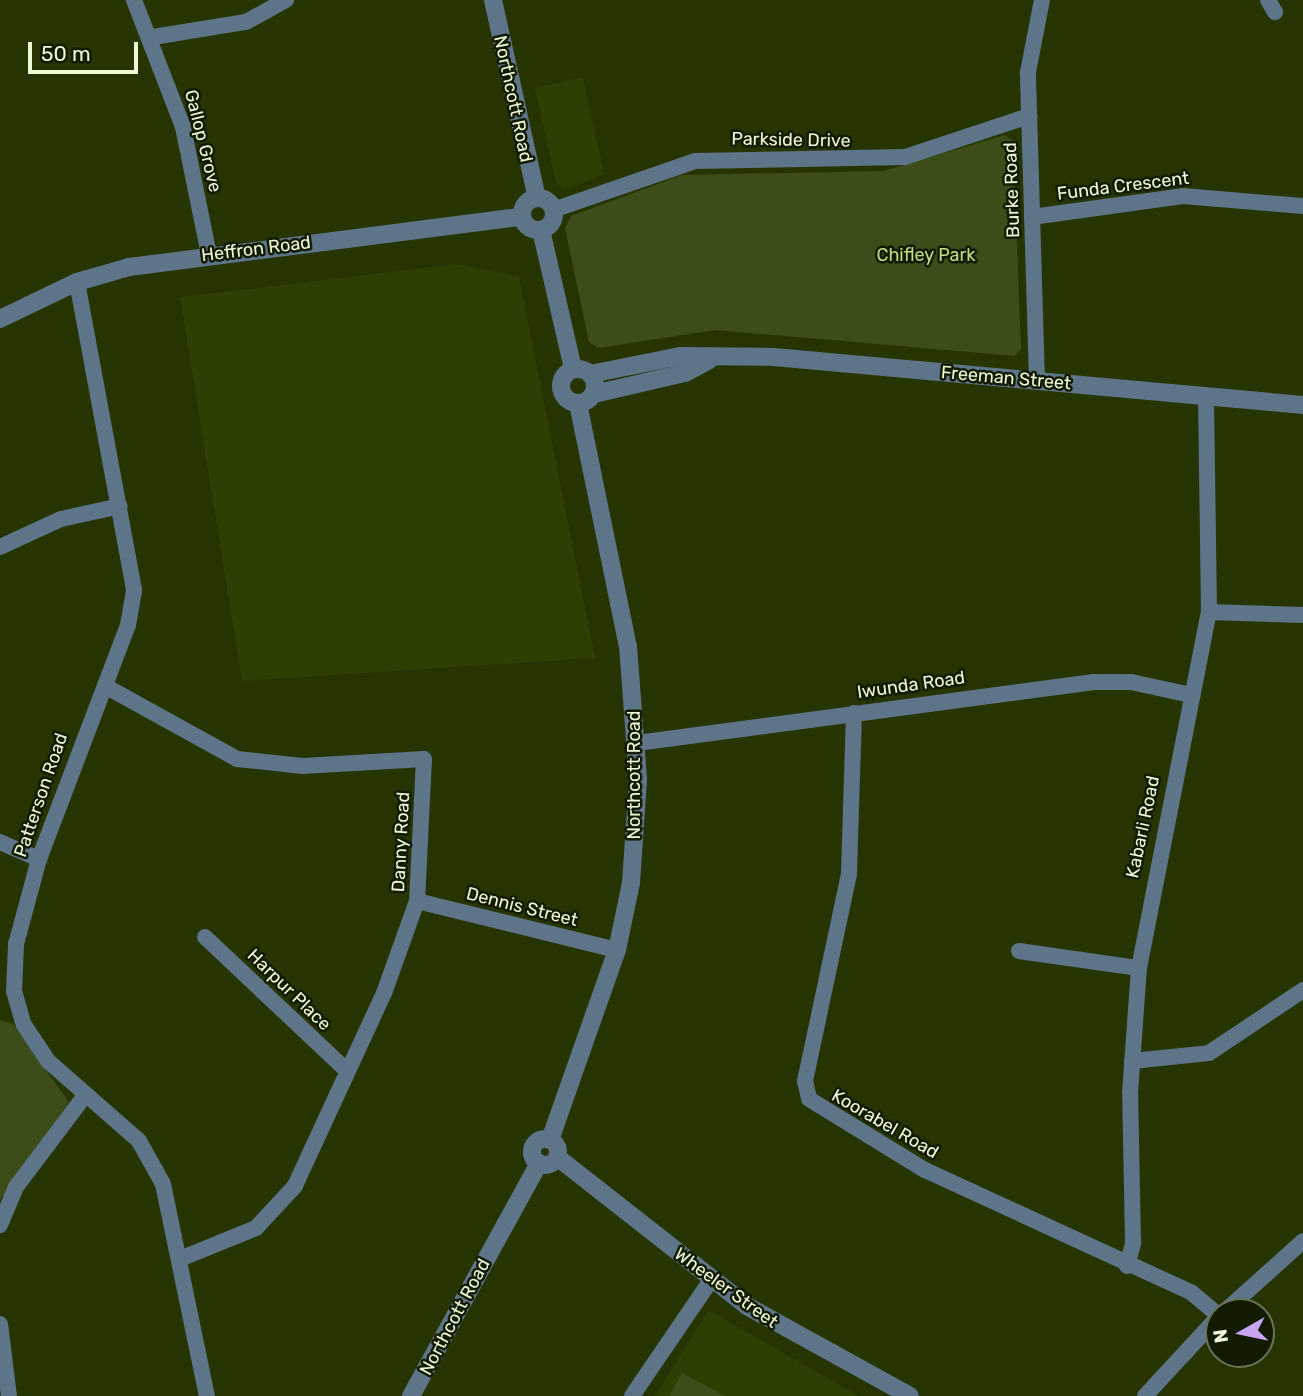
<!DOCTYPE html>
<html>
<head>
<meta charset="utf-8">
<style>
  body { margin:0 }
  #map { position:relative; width:1303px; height:1396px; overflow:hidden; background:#263402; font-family:Rubik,sans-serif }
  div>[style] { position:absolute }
  .built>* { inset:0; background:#2e3f04 }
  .green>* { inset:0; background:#3c4d19 }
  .minor>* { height:16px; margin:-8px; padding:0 8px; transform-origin:8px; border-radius:8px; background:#5e7589 }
  .tertiary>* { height:18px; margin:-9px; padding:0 9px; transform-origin:9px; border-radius:9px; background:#5e7589 }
  .tertiary>.ring { margin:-9px; padding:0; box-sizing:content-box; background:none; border:18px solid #5e7589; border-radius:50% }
  span { translate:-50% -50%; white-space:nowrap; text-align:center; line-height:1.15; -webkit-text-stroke:5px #121a02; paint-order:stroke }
  .street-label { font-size:18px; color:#edfad9 }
  .park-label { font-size:18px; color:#bedf83 }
  .north { position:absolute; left:1205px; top:1298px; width:70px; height:70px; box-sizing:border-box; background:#121a02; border:2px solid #6a7458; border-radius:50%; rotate:261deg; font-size:19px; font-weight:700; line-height:28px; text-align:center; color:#edfad9 }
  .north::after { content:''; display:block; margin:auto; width:24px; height:32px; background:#c8a6ef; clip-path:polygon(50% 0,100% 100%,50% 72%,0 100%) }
  .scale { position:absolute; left:28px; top:42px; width:110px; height:32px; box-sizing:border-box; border:4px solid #edfad9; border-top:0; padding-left:9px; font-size:21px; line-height:24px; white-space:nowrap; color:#edfad9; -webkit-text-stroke:5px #121a02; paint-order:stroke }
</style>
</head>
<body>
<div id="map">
  <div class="built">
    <i style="clip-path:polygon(583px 77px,604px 174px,565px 190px,556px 184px,535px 88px)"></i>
    <i style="clip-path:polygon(456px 264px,519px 276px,595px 658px,242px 681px,180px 297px)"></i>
    <i style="clip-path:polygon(707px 1312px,714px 1313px,859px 1396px,655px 1396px)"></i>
  </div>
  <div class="green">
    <i style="clip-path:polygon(1005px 135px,1013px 141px,1021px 349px,1014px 356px,715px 330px,598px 348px,589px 342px,565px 228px,571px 216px,682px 175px,883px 171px)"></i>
    <i style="clip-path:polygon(0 1020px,13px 1024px,69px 1102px,0 1200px)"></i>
    <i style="clip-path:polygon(682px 1373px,725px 1396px,669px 1396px)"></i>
  </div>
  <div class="minor">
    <i style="left:134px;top:0;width:136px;rotate:68.9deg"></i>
    <i style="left:183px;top:127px;width:131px;rotate:78.5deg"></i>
    <i style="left:1268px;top:0;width:14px;rotate:60deg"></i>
    <i style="left:153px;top:37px;width:94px;rotate:-9.2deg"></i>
    <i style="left:246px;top:22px;width:46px;rotate:-28.8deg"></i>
    <i style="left:553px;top:210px;width:150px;rotate:-19deg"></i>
    <i style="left:695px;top:161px;width:210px;rotate:-1.1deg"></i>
    <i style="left:905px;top:157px;width:131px;rotate:-18.3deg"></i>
    <i style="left:1032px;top:217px;width:152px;rotate:-7.9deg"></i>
    <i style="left:1183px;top:196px;width:120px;rotate:4.8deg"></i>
    <i style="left:77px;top:282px;width:314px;rotate:79.5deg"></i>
    <i style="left:134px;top:591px;width:35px;rotate:100deg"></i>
    <i style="left:128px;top:625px;width:250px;rotate:110.8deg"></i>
    <i style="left:39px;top:859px;width:88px;rotate:105.1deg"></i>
    <i style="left:16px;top:944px;width:47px;rotate:92.4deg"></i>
    <i style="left:14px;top:991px;width:35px;rotate:74deg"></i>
    <i style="left:24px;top:1025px;width:43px;rotate:56.3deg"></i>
    <i style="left:48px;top:1061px;width:121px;rotate:41.3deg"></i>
    <i style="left:139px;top:1141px;width:49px;rotate:60.8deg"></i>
    <i style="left:163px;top:1184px;width:217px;rotate:78.3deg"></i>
    <i style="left:1037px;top:381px;width:309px;rotate:-91.7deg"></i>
    <i style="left:1028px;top:72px;width:73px;rotate:-79deg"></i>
    <i style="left:0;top:547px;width:67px;rotate:-24.7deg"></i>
    <i style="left:61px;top:519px;width:60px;rotate:-12.4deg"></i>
    <i style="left:1209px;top:612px;width:94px;rotate:1.8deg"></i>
    <i style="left:105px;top:686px;width:151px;rotate:28.9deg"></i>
    <i style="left:237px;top:759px;width:66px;rotate:6.1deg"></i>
    <i style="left:303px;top:766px;width:121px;rotate:-3.3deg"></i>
    <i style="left:424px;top:759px;width:142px;rotate:92.8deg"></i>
    <i style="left:417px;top:901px;width:98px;rotate:109.7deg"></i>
    <i style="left:384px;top:993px;width:213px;rotate:114.8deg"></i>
    <i style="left:295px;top:1186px;width:57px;rotate:132.9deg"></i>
    <i style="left:256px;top:1228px;width:80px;rotate:157.9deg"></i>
    <i style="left:854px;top:713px;width:161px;rotate:91.8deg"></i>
    <i style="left:849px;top:874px;width:212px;rotate:102deg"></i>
    <i style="left:805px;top:1081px;width:18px;rotate:77deg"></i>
    <i style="left:809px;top:1099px;width:136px;rotate:31.5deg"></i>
    <i style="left:925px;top:1170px;width:294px;rotate:24.7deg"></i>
    <i style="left:1192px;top:1293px;width:35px;rotate:40deg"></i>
    <i style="left:637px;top:743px;width:461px;rotate:-7.6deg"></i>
    <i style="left:1094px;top:682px;width:37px"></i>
    <i style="left:1131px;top:682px;width:61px;rotate:12.2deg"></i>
    <i style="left:0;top:842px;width:43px;rotate:23.6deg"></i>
    <i style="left:417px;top:901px;width:206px;rotate:13.8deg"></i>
    <i style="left:205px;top:937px;width:195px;rotate:43.3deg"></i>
    <i style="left:1019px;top:951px;width:121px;rotate:8.1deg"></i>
    <i style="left:1132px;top:1061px;width:77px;rotate:-5.9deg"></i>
    <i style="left:1209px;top:1053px;width:113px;rotate:-33.8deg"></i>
    <i style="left:0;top:1225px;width:41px;rotate:-67.2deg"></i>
    <i style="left:16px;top:1187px;width:116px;rotate:-53deg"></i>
    <i style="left:1127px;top:1266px;width:24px;rotate:-75deg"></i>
    <i style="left:1133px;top:1243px;width:150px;rotate:-91.1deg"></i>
    <i style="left:1130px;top:1093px;width:125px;rotate:-85.9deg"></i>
    <i style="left:1139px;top:968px;width:363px;rotate:-78.9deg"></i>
    <i style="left:1209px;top:612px;width:215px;rotate:-90.8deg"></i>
    <i style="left:1224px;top:1312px;width:106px;rotate:-41.9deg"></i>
    <i style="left:0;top:1324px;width:73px;rotate:82.9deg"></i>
    <i style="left:632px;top:1396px;width:140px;rotate:-55.7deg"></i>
    <i style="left:1145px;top:1396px;width:109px;rotate:-47.2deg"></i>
  </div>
  <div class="tertiary">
    <i style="left:493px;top:0;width:203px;rotate:77.5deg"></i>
    <i class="ring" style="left:522px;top:198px;width:14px;height:14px"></i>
    <i style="left:541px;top:230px;width:143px;rotate:77deg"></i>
    <i style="left:0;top:319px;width:85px;rotate:-25.7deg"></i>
    <i style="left:77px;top:282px;width:54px;rotate:-16.1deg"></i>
    <i style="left:129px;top:267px;width:396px;rotate:-7.3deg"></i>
    <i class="ring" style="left:561px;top:369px;width:16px;height:16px"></i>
    <i style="left:590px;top:374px;width:93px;rotate:-11.2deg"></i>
    <i style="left:681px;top:356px;width:93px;rotate:0.6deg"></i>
    <i style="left:774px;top:357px;width:531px;rotate:5.18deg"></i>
    <i style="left:594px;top:394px;width:93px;rotate:-13deg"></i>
    <i style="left:685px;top:373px;width:27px;rotate:-28deg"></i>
    <i class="ring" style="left:532px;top:1139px;width:8px;height:8px"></i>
    <i style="left:550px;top:1140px;width:201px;rotate:-70.6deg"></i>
    <i style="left:617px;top:950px;width:68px;rotate:-78.2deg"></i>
    <i style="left:631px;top:883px;width:104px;rotate:-86.1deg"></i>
    <i style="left:638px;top:779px;width:132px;rotate:-94.3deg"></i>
    <i style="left:628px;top:647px;width:248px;rotate:-101.6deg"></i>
    <i style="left:557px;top:1157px;width:241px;rotate:38.1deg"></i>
    <i style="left:747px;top:1306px;width:186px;rotate:28.9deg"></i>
    <i style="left:411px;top:1396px;width:266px;rotate:-61.2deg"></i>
  </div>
  <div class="street-label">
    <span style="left:513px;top:99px;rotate:78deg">Northcott Road</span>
    <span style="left:791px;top:140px;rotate:1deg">Parkside Drive</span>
    <span style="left:203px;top:141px;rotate:76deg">Gallop Grove</span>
    <span style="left:1123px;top:186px;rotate:-7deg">Funda Crescent</span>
    <span style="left:1012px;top:190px;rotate:-92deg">Burke Road</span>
    <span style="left:256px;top:249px;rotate:-7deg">Heffron Road</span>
    <span style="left:1006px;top:378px;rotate:5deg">Freeman Street</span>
    <span style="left:911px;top:685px;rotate:-8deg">Iwunda Road</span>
    <span style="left:634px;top:775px;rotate:-90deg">Northcott Road</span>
    <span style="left:41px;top:795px;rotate:-71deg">Patterson Road</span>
    <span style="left:1143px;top:827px;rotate:-78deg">Kabarli Road</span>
    <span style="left:401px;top:842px;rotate:-87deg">Danny Road</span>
    <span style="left:522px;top:907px;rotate:14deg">Dennis Street</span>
    <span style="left:289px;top:990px;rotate:44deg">Harpur Place</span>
    <span style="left:885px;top:1124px;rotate:30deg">Koorabel Road</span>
    <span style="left:726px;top:1288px;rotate:36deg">Wheeler Street</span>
    <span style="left:455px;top:1317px;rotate:-62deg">Northcott Road</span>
  </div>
  <div class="park-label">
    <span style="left:926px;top:255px">Chifley Park</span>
  </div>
  <div class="north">N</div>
  <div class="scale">50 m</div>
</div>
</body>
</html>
